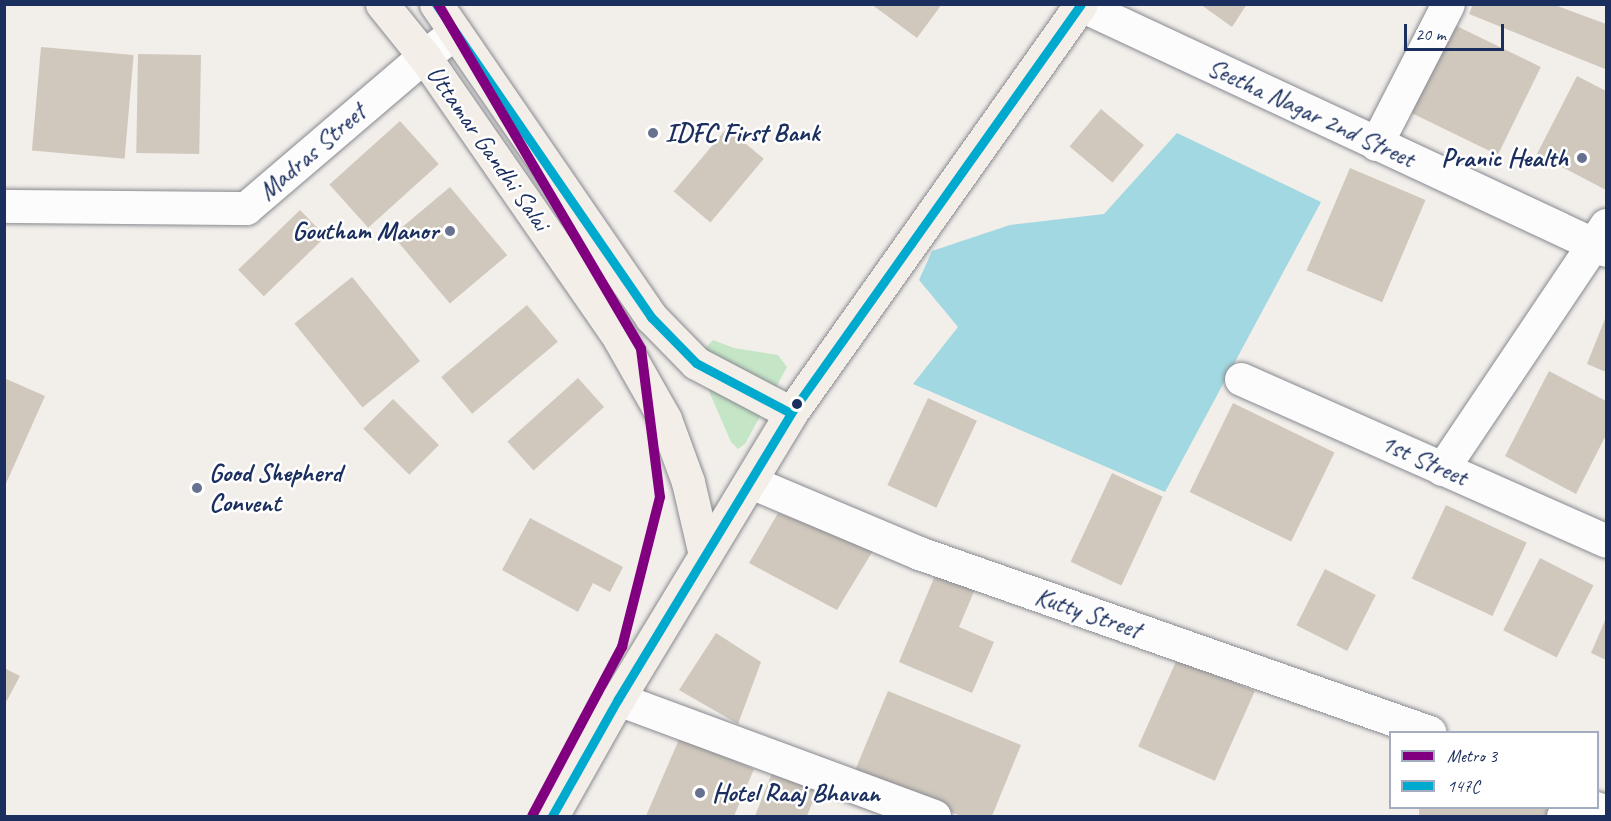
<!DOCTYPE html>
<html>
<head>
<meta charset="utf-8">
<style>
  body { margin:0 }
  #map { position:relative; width:1611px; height:821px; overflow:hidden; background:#f2eeea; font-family:Caveat,sans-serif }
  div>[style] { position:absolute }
  .green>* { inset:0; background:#c5e6c6 }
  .water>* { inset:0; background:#a2d8e1 }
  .building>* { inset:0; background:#d0c8bd; transform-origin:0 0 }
  .roads { filter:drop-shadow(0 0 2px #888a91) drop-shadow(0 0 2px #888a91) }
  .minor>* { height:33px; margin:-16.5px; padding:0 16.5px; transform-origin:16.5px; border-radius:16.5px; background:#fdfcfc }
  .major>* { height:33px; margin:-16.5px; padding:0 16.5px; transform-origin:16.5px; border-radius:16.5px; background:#f3eee7 }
  .bus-1>* { height:9px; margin:-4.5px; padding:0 4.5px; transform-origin:4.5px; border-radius:4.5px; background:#00a9ce }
  .metro-1>* { height:10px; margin:-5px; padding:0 5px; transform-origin:5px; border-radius:5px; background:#800080 }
  .dots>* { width:16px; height:16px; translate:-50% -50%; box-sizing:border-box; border:3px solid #fff; border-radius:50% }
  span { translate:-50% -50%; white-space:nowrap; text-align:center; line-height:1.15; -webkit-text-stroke:5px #fff; paint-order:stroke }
  .street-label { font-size:26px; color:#1b2f5e }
  .poi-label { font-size:26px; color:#1b2f5e; font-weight:700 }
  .left { translate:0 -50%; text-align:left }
  .right { translate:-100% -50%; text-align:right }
  .frame { position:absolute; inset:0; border:6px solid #1b2f5e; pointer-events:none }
  .legend { position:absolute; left:1389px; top:731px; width:210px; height:78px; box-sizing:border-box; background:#fff; border:2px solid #a4acbf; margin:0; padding:8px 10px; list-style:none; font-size:18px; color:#1b2f5e }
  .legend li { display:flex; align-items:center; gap:12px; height:30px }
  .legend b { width:30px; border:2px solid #a4acbf }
  .scale { position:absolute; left:1404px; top:24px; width:100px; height:27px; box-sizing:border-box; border:3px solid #1b2f5e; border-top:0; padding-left:8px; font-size:18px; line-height:21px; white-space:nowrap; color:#1b2f5e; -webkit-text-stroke:4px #fff; paint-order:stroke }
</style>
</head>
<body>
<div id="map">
  <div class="green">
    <i style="clip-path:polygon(713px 340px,734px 348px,778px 355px,787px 367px,745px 444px,738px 449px,731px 442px,695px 359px)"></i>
  </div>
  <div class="water">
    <i style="clip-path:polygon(1177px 133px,1321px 202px,1165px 492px,913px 384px,958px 327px,919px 280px,932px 251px,1010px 225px,1104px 214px)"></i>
  </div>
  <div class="building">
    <i style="clip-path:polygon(871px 4px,942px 4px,917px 38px)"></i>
    <i style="clip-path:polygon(1200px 4px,1247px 4px,1232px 27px)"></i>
    <i style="clip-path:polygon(1473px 4px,1552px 4px,1606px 24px,1605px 69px,1469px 14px)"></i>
    <i style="left:1432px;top:14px;width:121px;height:98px;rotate:26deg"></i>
    <i style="left:41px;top:47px;width:93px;height:104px;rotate:5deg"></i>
    <i style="left:138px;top:54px;width:63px;height:99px;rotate:1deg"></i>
    <i style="clip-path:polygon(1577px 76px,1606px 91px,1606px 190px,1537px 154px)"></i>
    <i style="left:1101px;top:109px;width:56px;height:49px;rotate:40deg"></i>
    <i style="left:400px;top:121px;width:58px;height:95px;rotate:48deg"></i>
    <i style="left:727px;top:128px;width:48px;height:83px;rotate:40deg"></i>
    <i style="left:1350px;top:168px;width:82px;height:111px;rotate:23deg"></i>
    <i style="left:450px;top:187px;width:89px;height:75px;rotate:50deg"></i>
    <i style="left:300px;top:210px;width:37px;height:86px;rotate:46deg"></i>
    <i style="left:352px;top:277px;width:108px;height:74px;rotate:51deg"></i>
    <i style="left:527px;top:305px;width:48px;height:112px;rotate:50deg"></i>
    <i style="clip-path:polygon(1606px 316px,1606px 372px,1587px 364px)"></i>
    <i style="clip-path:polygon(1549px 371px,1606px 401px,1606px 435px,1576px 494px,1505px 456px)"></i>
    <i style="clip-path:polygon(4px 378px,45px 396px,4px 488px)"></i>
    <i style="left:578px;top:378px;width:39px;height:95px;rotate:48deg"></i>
    <i style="left:928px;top:398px;width:54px;height:96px;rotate:25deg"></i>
    <i style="left:393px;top:399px;width:65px;height:42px;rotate:45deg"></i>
    <i style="left:1233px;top:403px;width:113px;height:99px;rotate:26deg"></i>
    <i style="left:1112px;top:473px;width:56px;height:98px;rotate:25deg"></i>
    <i style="left:1446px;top:505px;width:89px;height:81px;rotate:25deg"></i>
    <i style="clip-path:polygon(778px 513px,874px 549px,837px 610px,749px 563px)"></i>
    <i style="clip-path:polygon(530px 518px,623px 567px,610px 592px,593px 583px,578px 612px,502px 570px)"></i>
    <i style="left:1540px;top:558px;width:60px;height:81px;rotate:27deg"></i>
    <i style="left:1325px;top:569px;width:57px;height:63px;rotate:27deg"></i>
    <i style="clip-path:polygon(936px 573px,975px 589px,959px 627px,994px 642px,972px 693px,899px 662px)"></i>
    <i style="clip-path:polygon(1606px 618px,1606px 660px,1591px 653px)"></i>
    <i style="clip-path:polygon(716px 633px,761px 662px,738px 724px,679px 690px)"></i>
    <i style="left:1178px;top:657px;width:84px;height:98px;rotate:24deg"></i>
    <i style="clip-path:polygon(4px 668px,20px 676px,4px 706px)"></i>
    <i style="clip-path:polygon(888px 691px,1021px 745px,992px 816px,961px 816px,854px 773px)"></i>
    <i style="clip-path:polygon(680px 737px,754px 769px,734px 816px,646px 816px)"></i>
    <i style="clip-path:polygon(774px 768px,819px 786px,807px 816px,755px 816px)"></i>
    <i style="left:1419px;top:808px;width:137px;height:9px"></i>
  </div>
  <div class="roads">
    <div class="minor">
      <i style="left:1081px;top:5px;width:579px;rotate:25.02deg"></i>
      <i style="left:1376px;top:144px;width:157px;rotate:-62.8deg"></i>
      <i style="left:4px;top:206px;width:242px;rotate:0.5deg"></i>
      <i style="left:246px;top:208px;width:234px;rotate:-40.5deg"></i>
      <i style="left:424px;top:56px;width:39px;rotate:-37deg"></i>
      <i style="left:1241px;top:379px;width:399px;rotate:23.9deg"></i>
      <i style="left:1442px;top:469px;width:294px;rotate:-56.1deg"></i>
      <i style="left:751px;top:482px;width:182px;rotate:22.9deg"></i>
      <i style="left:919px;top:553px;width:541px;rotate:19.34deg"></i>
      <i style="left:618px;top:699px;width:337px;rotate:20.3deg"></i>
      <i style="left:1596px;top:808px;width:11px;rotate:22deg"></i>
      <i style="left:1563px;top:816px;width:9px;rotate:-63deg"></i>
    </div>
    <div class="major">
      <i style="left:382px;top:4px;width:67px;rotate:51.1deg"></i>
      <i style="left:424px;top:56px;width:343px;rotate:55.3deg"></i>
      <i style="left:619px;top:338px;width:93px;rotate:60.4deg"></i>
      <i style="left:665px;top:419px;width:67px;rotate:69.9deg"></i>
      <i style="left:688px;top:482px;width:75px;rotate:76.9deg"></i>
      <i style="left:436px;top:4px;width:380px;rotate:55.5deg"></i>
      <i style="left:651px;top:317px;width:64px;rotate:45.6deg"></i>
      <i style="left:696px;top:363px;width:107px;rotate:27.8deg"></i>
      <i style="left:552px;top:816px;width:134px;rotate:-60.6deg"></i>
      <i style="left:618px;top:699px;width:334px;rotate:-58.8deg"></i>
      <i style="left:791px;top:413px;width:501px;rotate:-54.66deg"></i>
    </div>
  </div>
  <div class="bus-1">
    <i style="left:436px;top:4px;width:380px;rotate:55.5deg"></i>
    <i style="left:651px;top:317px;width:64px;rotate:45.6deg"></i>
    <i style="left:696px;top:363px;width:107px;rotate:27.8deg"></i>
    <i style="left:552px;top:816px;width:134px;rotate:-60.6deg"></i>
    <i style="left:618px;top:699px;width:334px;rotate:-58.8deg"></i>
    <i style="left:791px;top:413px;width:501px;rotate:-54.66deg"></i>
  </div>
  <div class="metro-1">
    <i style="left:438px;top:4px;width:400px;rotate:59.5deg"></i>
    <i style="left:641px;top:349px;width:149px;rotate:82.7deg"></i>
    <i style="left:660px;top:497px;width:155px;rotate:104.2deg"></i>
    <i style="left:622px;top:647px;width:191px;rotate:118deg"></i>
  </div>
  <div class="dots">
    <i style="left:653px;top:133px;background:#66728f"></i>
    <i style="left:1582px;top:158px;background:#66728f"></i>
    <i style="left:450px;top:231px;background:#66728f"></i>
    <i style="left:797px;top:404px;background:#1b2f5e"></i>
    <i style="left:197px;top:488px;background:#66728f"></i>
    <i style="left:700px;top:793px;background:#66728f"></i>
  </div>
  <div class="street-label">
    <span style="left:1311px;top:113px;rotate:25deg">Seetha Nagar 2nd Street</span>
    <span style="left:488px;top:148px;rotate:55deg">Uttamar Gandhi Salai</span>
    <span style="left:312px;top:152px;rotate:-41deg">Madras Street</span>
    <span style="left:1424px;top:460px;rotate:24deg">1st Street</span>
    <span style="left:1088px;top:613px;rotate:19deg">Kutty Street</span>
  </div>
  <div class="poi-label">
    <span class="left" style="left:665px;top:133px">IDFC First Bank</span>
    <span class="right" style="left:1568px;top:158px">Pranic Health</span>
    <span class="right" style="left:438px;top:231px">Goutham Manor</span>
    <span class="left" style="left:209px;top:488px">Good Shepherd<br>Convent</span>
    <span class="left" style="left:712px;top:793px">Hotel Raaj Bhavan</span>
  </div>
  <div class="frame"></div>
  <ul class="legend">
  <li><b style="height:8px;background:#800080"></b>Metro 3</li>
  <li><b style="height:8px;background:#00a9ce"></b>147C</li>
  </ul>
  <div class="scale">20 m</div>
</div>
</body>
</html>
